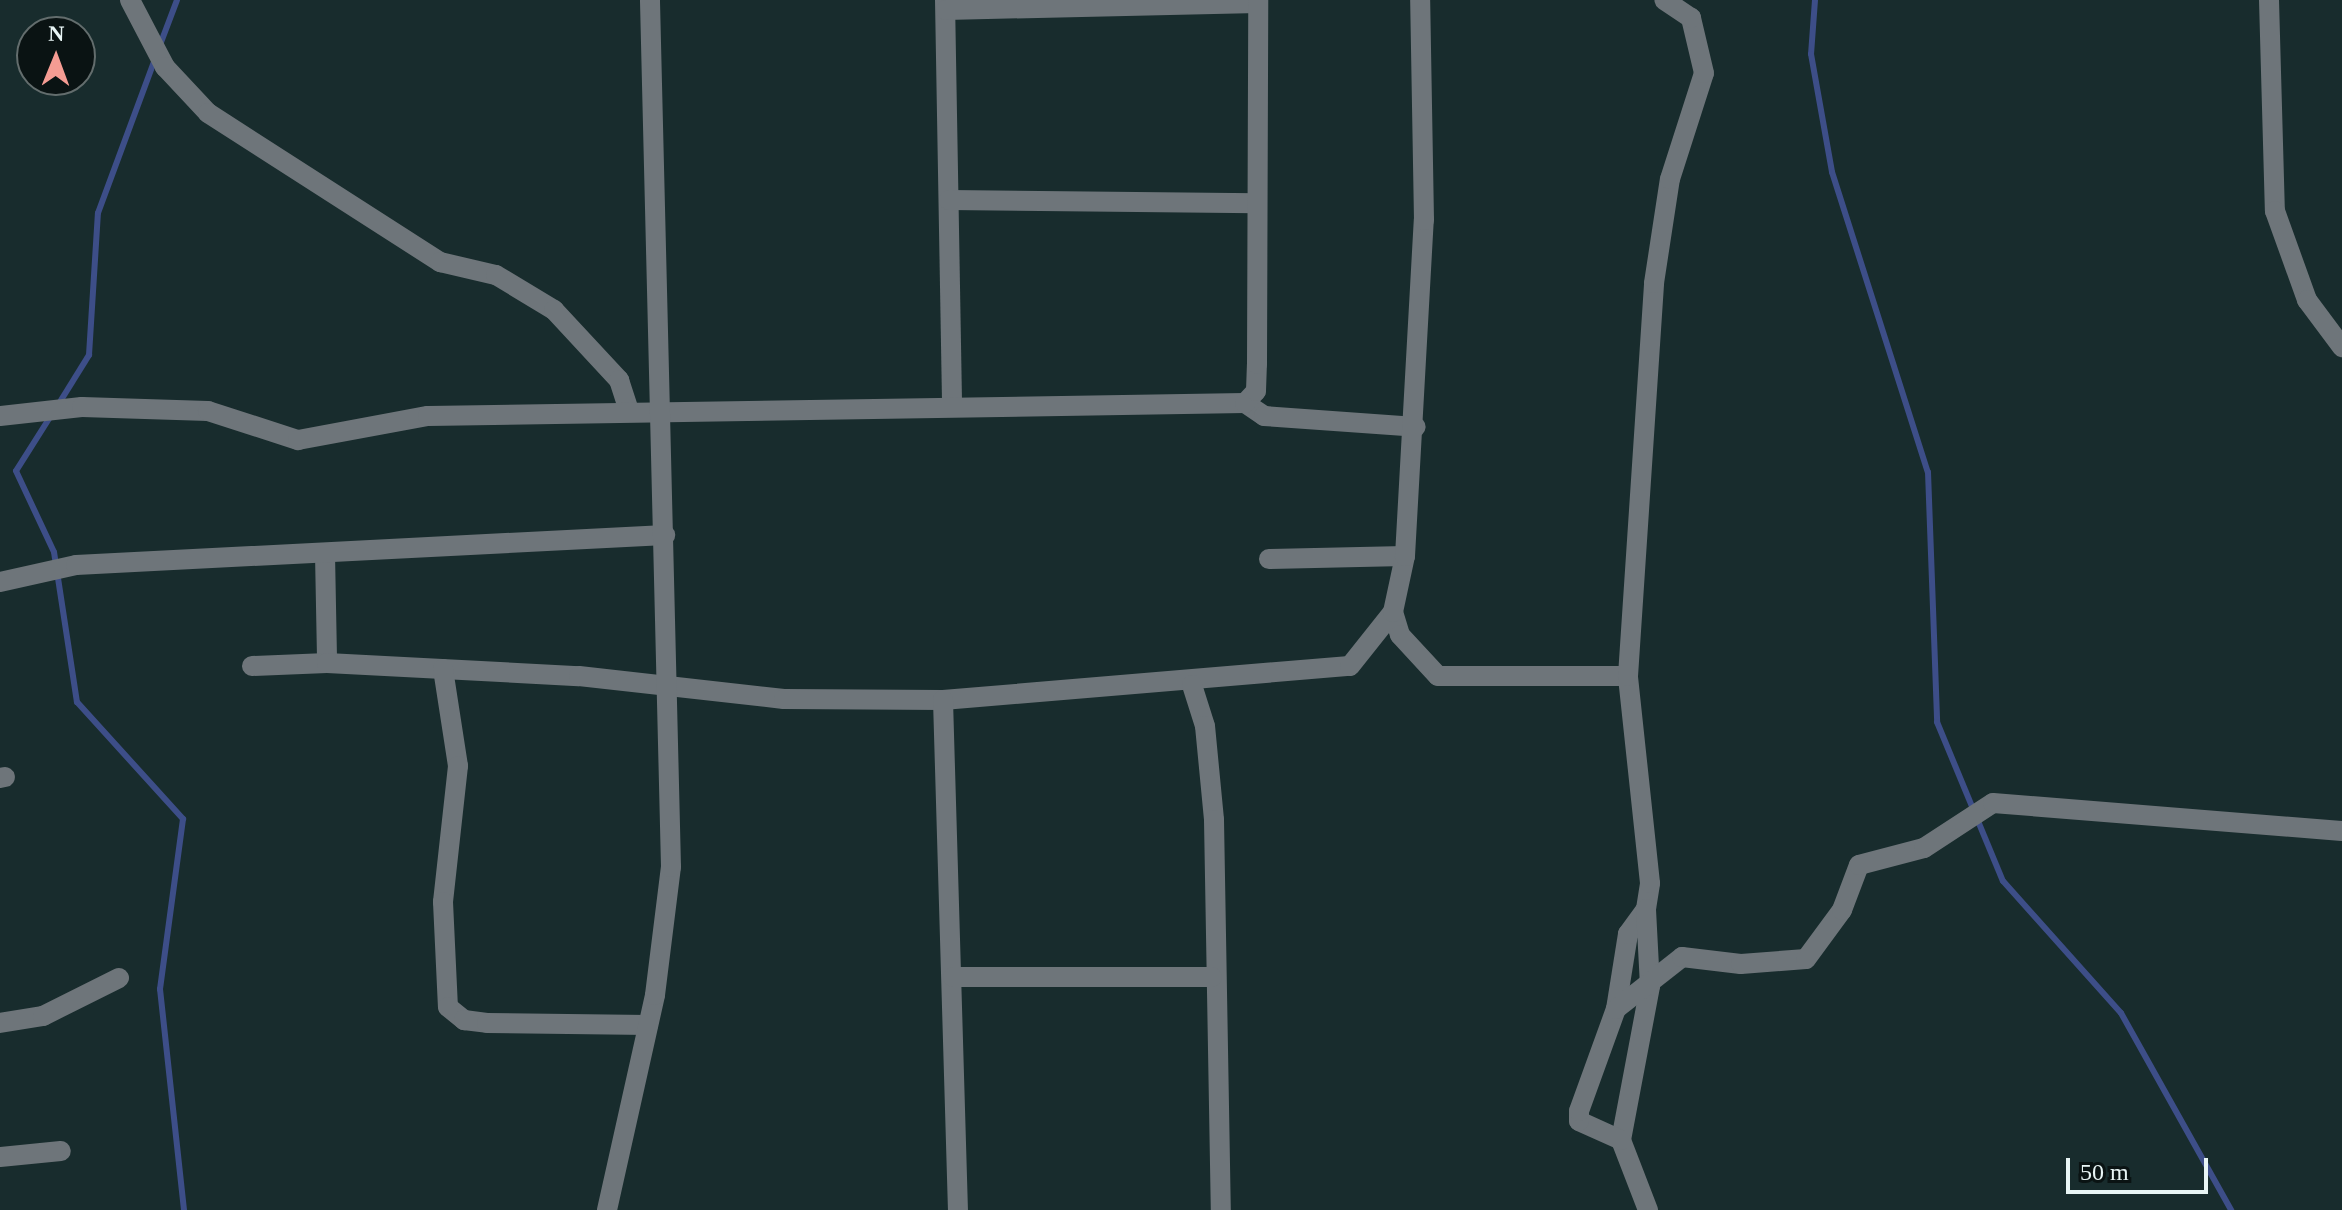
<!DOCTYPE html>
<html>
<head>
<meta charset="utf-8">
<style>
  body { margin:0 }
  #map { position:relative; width:2342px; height:1210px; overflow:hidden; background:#182c2d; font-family:Georgia,serif }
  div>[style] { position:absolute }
  .stream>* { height:6px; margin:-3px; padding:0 3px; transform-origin:3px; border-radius:3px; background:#3d4e88 }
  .minor>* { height:20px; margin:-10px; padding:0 10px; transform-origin:10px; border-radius:10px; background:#6e757a }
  span { translate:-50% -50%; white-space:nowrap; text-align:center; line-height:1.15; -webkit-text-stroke:8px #0a1313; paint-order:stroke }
  .north { position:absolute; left:16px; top:16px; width:80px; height:80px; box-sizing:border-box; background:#0a1313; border:2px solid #636d6d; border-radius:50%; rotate:1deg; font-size:22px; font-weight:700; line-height:32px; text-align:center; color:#e8f5f5 }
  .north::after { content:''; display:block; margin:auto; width:28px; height:36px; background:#f59c93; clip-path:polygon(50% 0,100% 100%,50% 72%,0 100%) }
  .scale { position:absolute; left:2066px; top:1158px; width:142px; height:36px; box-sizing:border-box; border:4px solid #e8f5f5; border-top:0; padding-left:10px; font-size:24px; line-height:28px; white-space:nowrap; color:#e8f5f5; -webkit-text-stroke:6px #0a1313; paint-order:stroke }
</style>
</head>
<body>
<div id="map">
  <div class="stream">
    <i style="left:1815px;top:0;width:54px;rotate:94.2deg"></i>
    <i style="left:1811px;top:54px;width:120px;rotate:79.9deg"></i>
    <i style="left:1832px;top:172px;width:315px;rotate:72.3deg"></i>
    <i style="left:1928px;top:472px;width:250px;rotate:87.9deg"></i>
    <i style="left:1937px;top:722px;width:172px;rotate:67.5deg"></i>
    <i style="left:2003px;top:881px;width:177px;rotate:48.2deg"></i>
    <i style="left:2121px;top:1013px;width:226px;rotate:60.8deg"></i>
    <i style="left:160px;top:45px;width:48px;rotate:-69.3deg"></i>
    <i style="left:58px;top:405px;width:59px;rotate:-58.2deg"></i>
    <i style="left:89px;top:355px;width:142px;rotate:-86.4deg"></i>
    <i style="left:98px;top:213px;width:164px;rotate:-69.7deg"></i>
    <i style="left:52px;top:414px;width:67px;rotate:122.3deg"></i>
    <i style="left:16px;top:471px;width:89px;rotate:64.9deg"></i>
    <i style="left:54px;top:552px;width:152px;rotate:81.3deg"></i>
    <i style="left:77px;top:702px;width:158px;rotate:47.8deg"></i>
    <i style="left:183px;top:819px;width:172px;rotate:97.7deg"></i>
    <i style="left:160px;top:989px;width:222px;rotate:83.8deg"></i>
  </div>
  <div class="minor">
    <i style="left:130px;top:0;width:76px;rotate:62.4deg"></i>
    <i style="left:165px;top:67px;width:63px;rotate:46.9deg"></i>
    <i style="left:208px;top:113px;width:276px;rotate:32.7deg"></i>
    <i style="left:440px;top:262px;width:57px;rotate:13.1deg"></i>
    <i style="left:496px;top:275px;width:68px;rotate:31.1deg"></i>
    <i style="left:554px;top:310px;width:96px;rotate:47.1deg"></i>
    <i style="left:619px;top:380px;width:33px;rotate:72deg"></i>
    <i style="left:945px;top:0;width:405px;rotate:89deg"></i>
    <i style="left:2269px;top:0;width:211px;rotate:88.4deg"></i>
    <i style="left:2275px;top:211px;width:95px;rotate:70.2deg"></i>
    <i style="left:2307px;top:300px;width:59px;rotate:53.3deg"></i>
    <i style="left:946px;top:10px;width:312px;rotate:-1.3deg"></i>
    <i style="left:949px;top:200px;width:308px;rotate:0.6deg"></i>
    <i style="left:1245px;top:403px;width:23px;rotate:34deg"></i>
    <i style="left:1264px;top:416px;width:152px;rotate:4.1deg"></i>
    <i style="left:0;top:416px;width:82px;rotate:-6.3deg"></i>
    <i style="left:82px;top:407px;width:126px;rotate:1.8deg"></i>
    <i style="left:208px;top:411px;width:95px;rotate:17.9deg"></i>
    <i style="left:298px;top:440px;width:132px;rotate:-10.5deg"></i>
    <i style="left:428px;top:416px;width:817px;rotate:-0.91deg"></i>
    <i style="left:1245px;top:403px;width:16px;rotate:-47deg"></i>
    <i style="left:1256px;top:391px;width:27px;rotate:-88deg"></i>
    <i style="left:1257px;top:364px;width:364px;rotate:-89.8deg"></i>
    <i style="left:325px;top:554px;width:109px;rotate:88.9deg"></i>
    <i style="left:1269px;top:559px;width:136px;rotate:-1.3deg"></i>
    <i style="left:0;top:582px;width:78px;rotate:-12.6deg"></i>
    <i style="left:76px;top:565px;width:590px;rotate:-2.92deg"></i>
    <i style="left:1393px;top:612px;width:24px;rotate:73deg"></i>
    <i style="left:1400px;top:635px;width:56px;rotate:47.2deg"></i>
    <i style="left:1438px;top:676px;width:190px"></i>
    <i style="left:252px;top:666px;width:75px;rotate:-2.3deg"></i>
    <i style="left:327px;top:663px;width:252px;rotate:3deg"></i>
    <i style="left:579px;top:676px;width:206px;rotate:6.4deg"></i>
    <i style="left:784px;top:699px;width:159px;rotate:0.4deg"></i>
    <i style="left:943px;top:700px;width:408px;rotate:-4.8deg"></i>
    <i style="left:1350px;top:666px;width:69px;rotate:-51.5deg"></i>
    <i style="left:1393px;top:612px;width:57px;rotate:-77.9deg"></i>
    <i style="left:1405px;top:556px;width:337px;rotate:-86.8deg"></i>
    <i style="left:1424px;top:220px;width:220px;rotate:-91deg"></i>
    <i style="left:443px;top:669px;width:98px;rotate:81.2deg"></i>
    <i style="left:458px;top:766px;width:137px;rotate:96.3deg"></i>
    <i style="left:443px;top:902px;width:105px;rotate:87.3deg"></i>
    <i style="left:448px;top:1007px;width:21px;rotate:39deg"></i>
    <i style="left:464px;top:1020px;width:23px;rotate:7deg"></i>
    <i style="left:487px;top:1023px;width:161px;rotate:0.7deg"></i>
    <i style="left:1192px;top:685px;width:43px;rotate:72.4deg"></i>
    <i style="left:1205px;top:726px;width:94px;rotate:84.5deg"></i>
    <i style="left:1214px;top:820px;width:390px;rotate:89deg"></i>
    <i style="left:943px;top:700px;width:510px;rotate:88.32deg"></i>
    <i style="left:0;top:778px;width:5px;rotate:-11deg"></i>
    <i style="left:953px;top:977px;width:259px"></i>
    <i style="left:1616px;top:1009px;width:76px;rotate:-80.9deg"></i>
    <i style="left:1628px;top:934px;width:31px;rotate:-54deg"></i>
    <i style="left:1646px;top:909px;width:26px;rotate:-81deg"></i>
    <i style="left:1650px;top:883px;width:208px;rotate:-96.1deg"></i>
    <i style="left:1628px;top:676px;width:394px;rotate:-86.2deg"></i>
    <i style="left:1654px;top:283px;width:105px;rotate:-81.3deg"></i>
    <i style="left:1670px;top:179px;width:111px;rotate:-72.2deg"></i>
    <i style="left:1704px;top:73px;width:57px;rotate:-103.3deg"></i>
    <i style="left:1691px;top:18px;width:32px;rotate:-146deg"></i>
    <i style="left:0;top:1023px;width:44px;rotate:-9.2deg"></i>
    <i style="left:43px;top:1016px;width:85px;rotate:-26.6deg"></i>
    <i style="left:1621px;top:1140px;width:157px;rotate:-79.3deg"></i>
    <i style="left:1650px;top:986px;width:77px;rotate:-93deg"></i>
    <i style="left:0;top:1157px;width:61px;rotate:-5.6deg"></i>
    <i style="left:607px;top:1210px;width:220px;rotate:-77.4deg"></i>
    <i style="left:655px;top:995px;width:129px;rotate:-82.9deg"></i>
    <i style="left:671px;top:867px;width:867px;rotate:-91.39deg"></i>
    <i style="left:1648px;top:1210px;width:75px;rotate:-111.1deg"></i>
    <i style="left:1621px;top:1140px;width:46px;rotate:-155.7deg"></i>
    <i style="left:1579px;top:1121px;width:10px;rotate:-90deg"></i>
    <i style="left:1579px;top:1111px;width:109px;rotate:-70.1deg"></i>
    <i style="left:1616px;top:1009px;width:84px;rotate:-38.2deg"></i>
    <i style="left:1682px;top:957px;width:59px;rotate:6.8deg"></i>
    <i style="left:1741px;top:964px;width:65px;rotate:-4.4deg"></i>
    <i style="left:1806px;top:959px;width:61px;rotate:-53.7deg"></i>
    <i style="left:1842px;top:910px;width:48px;rotate:-69.3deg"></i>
    <i style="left:1859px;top:865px;width:67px;rotate:-14.7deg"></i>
    <i style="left:1924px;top:848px;width:82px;rotate:-33.1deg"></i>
    <i style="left:1993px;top:803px;width:350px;rotate:4.6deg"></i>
  </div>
  <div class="north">N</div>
  <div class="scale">50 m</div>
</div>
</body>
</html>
